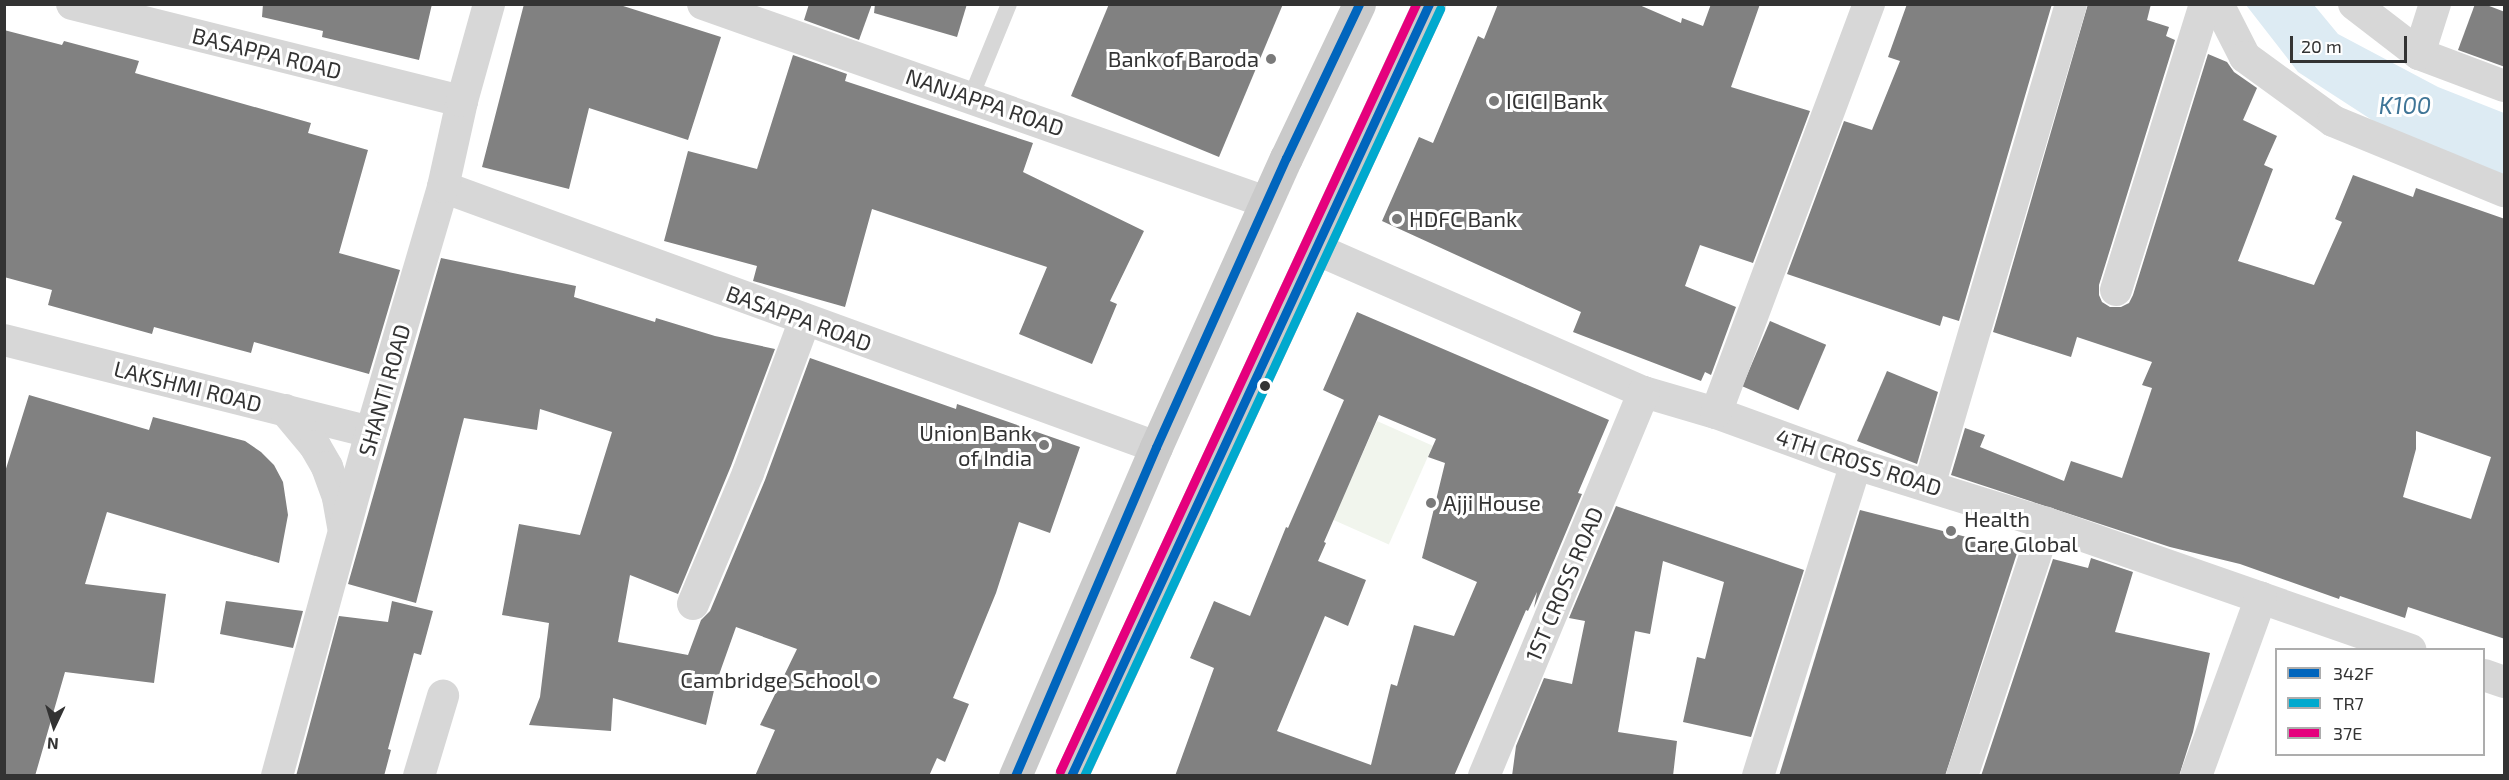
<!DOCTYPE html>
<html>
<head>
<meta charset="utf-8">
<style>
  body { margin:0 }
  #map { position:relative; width:2509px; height:780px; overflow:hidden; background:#fff; font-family:"Exo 2",sans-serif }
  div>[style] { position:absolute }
  .green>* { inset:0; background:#f1f5ed; transform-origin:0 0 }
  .water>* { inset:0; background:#ddebf3 }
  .building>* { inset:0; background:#818181; transform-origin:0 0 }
  .lane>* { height:16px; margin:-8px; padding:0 8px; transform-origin:8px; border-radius:8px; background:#d7d7d7 }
  .street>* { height:32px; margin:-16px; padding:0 16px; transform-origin:16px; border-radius:16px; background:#d7d7d7 }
  .primary>* { height:33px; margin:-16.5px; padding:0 16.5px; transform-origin:16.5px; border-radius:16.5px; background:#cacaca }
  .bus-1>* { height:9px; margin:-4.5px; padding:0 4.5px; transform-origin:4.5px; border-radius:4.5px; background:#0065bd }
  .bus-2>* { height:9px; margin:-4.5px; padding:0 4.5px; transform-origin:4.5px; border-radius:4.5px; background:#00a9ce }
  .bus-3>* { height:9px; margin:-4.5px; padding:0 4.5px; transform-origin:4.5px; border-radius:4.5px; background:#e5007d }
  .dots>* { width:16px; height:16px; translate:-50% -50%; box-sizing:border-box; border:3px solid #fff; border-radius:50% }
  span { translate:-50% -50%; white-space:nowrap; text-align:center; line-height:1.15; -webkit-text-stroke:6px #fff; paint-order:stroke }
  .street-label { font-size:22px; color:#333 }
  .poi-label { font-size:22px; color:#333 }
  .right { translate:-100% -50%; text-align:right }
  .left { translate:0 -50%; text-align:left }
  .water-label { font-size:24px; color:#3f7597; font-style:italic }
  .frame { position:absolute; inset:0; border:6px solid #333; pointer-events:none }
  .legend { position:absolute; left:2275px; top:648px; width:210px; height:108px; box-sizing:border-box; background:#fff; border:2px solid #adadad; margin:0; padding:8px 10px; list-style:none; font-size:18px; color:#333 }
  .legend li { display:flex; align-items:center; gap:12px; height:30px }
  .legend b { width:30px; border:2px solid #adadad }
  .north { position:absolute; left:24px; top:696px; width:60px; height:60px; -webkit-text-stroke:4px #fff; paint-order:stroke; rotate:184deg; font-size:16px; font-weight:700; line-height:24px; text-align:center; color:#333 }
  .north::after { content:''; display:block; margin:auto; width:21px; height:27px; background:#333; clip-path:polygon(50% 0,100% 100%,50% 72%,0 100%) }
  .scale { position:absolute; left:2290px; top:36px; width:117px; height:27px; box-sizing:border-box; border:3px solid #333; border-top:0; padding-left:8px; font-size:18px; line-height:21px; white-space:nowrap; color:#333; -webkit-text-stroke:4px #fff; paint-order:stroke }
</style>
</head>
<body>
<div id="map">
  <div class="green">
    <i style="left:1377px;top:421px;width:61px;height:108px;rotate:24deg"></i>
  </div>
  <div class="water">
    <i style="clip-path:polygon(2246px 5px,2314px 5px,2338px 34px,2438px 87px,2504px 113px,2504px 176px,2392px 133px,2298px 72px)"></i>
  </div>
  <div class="building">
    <i style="clip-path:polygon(263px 4px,432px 4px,419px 60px,322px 37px,323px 31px,262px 17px)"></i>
    <i style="clip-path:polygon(524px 4px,620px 5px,721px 37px,688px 140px,589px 108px,569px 189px,482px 167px)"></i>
    <i style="clip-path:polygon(809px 4px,872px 4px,859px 40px,804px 20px)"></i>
    <i style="clip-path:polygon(875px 4px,967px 4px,957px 37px,874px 13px)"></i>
    <i style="clip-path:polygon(1109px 4px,1283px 4px,1219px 157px,1071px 96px)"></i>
    <i style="clip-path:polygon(1498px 4px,1637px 4px,1681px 23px,1682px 18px,1703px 26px,1711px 4px,1760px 4px,1731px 87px,1810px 111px,1753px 263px,1700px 245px,1685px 286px,1736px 307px,1711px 375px,1705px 372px,1701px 381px,1573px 332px,1581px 312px,1382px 221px,1419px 137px,1433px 143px,1478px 36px,1484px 39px)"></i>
    <i style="clip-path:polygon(1907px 4px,2052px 4px,1959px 321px,1943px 316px,1940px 326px,1787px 274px,1844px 121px,1872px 130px,1900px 61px,1888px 57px)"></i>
    <i style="clip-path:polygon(evenodd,2088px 4px,2151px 4px,2147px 20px,2169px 27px,2166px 36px,2175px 40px,2099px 285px,2099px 295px,2102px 302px,2110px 307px,2121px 307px,2129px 303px,2133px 295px,2208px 54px,2227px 62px,2234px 72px,2257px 88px,2243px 120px,2277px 136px,2264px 165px,2273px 169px,2238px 261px,2314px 285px,2342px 222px,2335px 219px,2353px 175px,2413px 197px,2416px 188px,2505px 219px,2505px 639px,2408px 607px,2405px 618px,2340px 596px,2339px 599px,2240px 564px,2170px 547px,1951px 475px,1965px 428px,1985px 435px,1980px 447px,2064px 481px,2071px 461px,2122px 478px,2152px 388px,2142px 385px,2152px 362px,2077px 337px,2071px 357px,1993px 332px,2088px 4px,2416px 431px,2491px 457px,2471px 519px,2403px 497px,2416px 449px,2416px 431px)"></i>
    <i style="clip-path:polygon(2475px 4px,2484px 4px,2505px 12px,2505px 67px,2458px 50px)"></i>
    <i style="clip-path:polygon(4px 30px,62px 45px,64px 41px,139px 61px,135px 73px,311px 123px,308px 133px,368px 150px,339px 253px,400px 270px,369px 374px,254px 342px,251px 353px,154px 327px,152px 334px,48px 305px,52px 290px,4px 277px)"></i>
    <i style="clip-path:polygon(793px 55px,847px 74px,845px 81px,1033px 143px,1023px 172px,1144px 231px,1110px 301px,1117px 304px,1092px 364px,1019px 334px,1047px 267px,872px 209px,845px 307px,753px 281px,757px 266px,664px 241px,688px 151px,757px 169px)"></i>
    <i style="clip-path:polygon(441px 258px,576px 286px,574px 297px,655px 322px,656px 318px,715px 336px,775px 349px,731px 466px,678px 594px,630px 575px,618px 642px,688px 655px,701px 620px,710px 611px,765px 480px,810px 358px,956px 409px,957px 404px,1080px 447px,1050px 533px,1019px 522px,996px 593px,953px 698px,969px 704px,945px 762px,937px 758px,929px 776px,755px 776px,775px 730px,760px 725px,797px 649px,736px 627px,715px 686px,706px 725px,613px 698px,611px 731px,529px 725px,540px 697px,549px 623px,502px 615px,519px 524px,580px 535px,612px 432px,540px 409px,537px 430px,464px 418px,416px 603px,348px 584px)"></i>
    <i style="clip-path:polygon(evenodd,1357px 312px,1609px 420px,1578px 493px,1582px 494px,1534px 608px,1537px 592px,1528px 611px,1526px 610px,1454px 776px,1175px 776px,1214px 668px,1190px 658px,1214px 601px,1250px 616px,1286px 527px,1288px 528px,1344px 400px,1323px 390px,1357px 312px,1379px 415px,1436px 439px,1428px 457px,1445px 463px,1422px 558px,1477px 582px,1454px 636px,1414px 625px,1397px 686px,1391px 684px,1371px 765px,1277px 731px,1325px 616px,1348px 626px,1366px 580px,1318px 561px,1326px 543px,1324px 542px,1379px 415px)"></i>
    <i style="left:1770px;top:321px;width:61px;height:71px;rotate:23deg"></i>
    <i style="clip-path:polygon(1887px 371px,1938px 392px,1917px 464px,1857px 441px)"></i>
    <i style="clip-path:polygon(29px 395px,149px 430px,153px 417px,245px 441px,261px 452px,274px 465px,283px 482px,288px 515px,279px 563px,107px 512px,85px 584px,166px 594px,154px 683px,65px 672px,35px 776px,4px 776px,4px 475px)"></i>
    <i style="clip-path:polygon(1616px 506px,1804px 570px,1751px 737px,1683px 722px,1697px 657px,1705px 659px,1724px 582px,1663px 561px,1650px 634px,1635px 631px,1618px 732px,1677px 741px,1673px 776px,1512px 776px,1516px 746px,1544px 678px,1572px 684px,1585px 621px,1569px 618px)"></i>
    <i style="clip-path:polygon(1860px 510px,2018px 550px,1945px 776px,1779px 776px)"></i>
    <i style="clip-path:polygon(2091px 558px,2133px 572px,2115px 632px,2210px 653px,2193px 732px,2179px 776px,1981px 776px,2053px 559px,2088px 568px)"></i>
    <i style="clip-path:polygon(226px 601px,303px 611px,293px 648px,220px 634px)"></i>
    <i style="clip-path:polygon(392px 601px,433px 611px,421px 655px,414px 653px,388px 749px,391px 750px,384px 776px,296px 776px,339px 616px,388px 622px)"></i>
  </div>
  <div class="lane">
    <i style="left:971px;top:97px;width:100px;rotate:-67.8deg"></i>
  </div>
  <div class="street">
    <i style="left:72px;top:4px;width:402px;rotate:14deg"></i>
    <i style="left:703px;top:4px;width:597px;rotate:19.38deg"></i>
    <i style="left:2218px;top:4px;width:59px;rotate:63deg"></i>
    <i style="left:2245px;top:57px;width:109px;rotate:36deg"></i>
    <i style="left:2333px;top:121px;width:185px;rotate:22.3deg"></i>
    <i style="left:2354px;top:4px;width:82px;rotate:37.6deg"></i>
    <i style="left:2419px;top:54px;width:91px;rotate:20.6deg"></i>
    <i style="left:2419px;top:54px;width:52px;rotate:-72.3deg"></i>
    <i style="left:443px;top:187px;width:759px;rotate:20.03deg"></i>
    <i style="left:1316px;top:249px;width:358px;rotate:23.6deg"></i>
    <i style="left:1644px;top:392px;width:75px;rotate:16.3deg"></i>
    <i style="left:1716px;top:413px;width:149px;rotate:20deg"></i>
    <i style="left:1856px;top:464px;width:199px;rotate:17.3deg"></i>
    <i style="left:2046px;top:523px;width:386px;rotate:19.2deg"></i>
    <i style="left:2116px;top:290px;width:300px;rotate:-72.7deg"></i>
    <i style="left:4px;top:340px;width:378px;rotate:14.1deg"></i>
    <i style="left:285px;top:410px;width:47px;rotate:50.2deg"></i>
    <i style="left:315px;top:446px;width:24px;rotate:60deg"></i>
    <i style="left:327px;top:467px;width:33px;rotate:70deg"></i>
    <i style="left:338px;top:498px;width:29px;rotate:80deg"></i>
    <i style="left:1716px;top:413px;width:437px;rotate:-69.5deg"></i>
    <i style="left:1929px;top:486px;width:502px;rotate:-73.58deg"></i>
    <i style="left:693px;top:604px;width:142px;rotate:-67.2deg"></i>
    <i style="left:748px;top:473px;width:163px;rotate:-69.6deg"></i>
    <i style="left:2484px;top:675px;width:21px;rotate:19deg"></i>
    <i style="left:277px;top:776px;width:357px;rotate:-74.7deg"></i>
    <i style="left:371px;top:432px;width:255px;rotate:-73.6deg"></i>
    <i style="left:443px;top:187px;width:88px;rotate:-77.5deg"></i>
    <i style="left:462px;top:101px;width:101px;rotate:-74.4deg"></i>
    <i style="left:419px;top:776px;width:84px;rotate:-73.3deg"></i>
    <i style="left:1484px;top:776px;width:416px;rotate:-67.4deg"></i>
    <i style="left:1758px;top:776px;width:327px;rotate:-72.6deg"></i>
    <i style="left:1962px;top:776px;width:267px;rotate:-71.6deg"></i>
    <i style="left:2196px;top:776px;width:190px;rotate:-70deg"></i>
  </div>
  <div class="primary">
    <i style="left:1015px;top:776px;width:358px;rotate:-66.8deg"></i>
    <i style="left:1156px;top:447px;width:317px;rotate:-65.8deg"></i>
    <i style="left:1286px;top:158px;width:170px;rotate:-64.6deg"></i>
    <i style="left:1071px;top:776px;width:851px;rotate:-65.12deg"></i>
  </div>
  <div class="bus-1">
    <i style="left:1015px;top:776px;width:358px;rotate:-66.8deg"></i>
    <i style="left:1156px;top:447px;width:317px;rotate:-65.8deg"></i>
    <i style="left:1286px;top:158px;width:170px;rotate:-64.6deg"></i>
    <i style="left:1071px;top:776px;width:851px;rotate:-65.12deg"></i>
  </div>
  <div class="bus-2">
    <i style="left:1084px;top:776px;width:846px;rotate:-65.1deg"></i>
  </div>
  <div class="bus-3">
    <i style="left:1060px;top:771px;width:846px;rotate:-65.1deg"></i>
  </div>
  <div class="dots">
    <i style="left:1271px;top:59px;background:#7a7a7a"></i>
    <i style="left:1494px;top:101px;background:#7a7a7a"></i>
    <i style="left:1397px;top:219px;background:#7a7a7a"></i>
    <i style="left:1265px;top:386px;background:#333"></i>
    <i style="left:1044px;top:445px;background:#7a7a7a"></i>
    <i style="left:1431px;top:503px;background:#7a7a7a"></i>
    <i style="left:1951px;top:531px;background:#7a7a7a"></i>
    <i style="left:872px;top:680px;background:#7a7a7a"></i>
  </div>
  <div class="street-label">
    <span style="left:267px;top:53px;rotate:14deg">BASAPPA ROAD</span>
    <span style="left:985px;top:102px;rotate:19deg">NANJAPPA ROAD</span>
    <span style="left:799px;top:318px;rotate:20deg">BASAPPA ROAD</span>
    <span style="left:188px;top:386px;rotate:14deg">LAKSHMI ROAD</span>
    <span style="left:384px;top:390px;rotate:-74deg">SHANTI ROAD</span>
    <span style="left:1859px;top:462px;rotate:18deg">4TH CROSS ROAD</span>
    <span style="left:1564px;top:584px;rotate:-67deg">1ST CROSS ROAD</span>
  </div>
  <div class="poi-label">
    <span class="right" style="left:1259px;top:59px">Bank of Baroda</span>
    <span class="left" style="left:1506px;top:101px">ICICI Bank</span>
    <span class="left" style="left:1409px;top:219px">HDFC Bank</span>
    <span class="right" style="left:1032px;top:445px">Union Bank<br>of India</span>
    <span class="left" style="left:1443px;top:503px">Ajji House</span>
    <span class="left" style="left:1964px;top:531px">Health<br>Care Global</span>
    <span class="right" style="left:860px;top:680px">Cambridge School</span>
  </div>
  <div class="water-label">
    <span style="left:2405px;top:105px">K100</span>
  </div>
  <div class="frame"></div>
  <ul class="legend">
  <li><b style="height:8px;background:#0065bd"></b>342F</li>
  <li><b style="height:8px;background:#00a9ce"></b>TR7</li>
  <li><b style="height:8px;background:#e5007d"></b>37E</li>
  </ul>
  <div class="north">N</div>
  <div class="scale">20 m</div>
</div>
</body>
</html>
